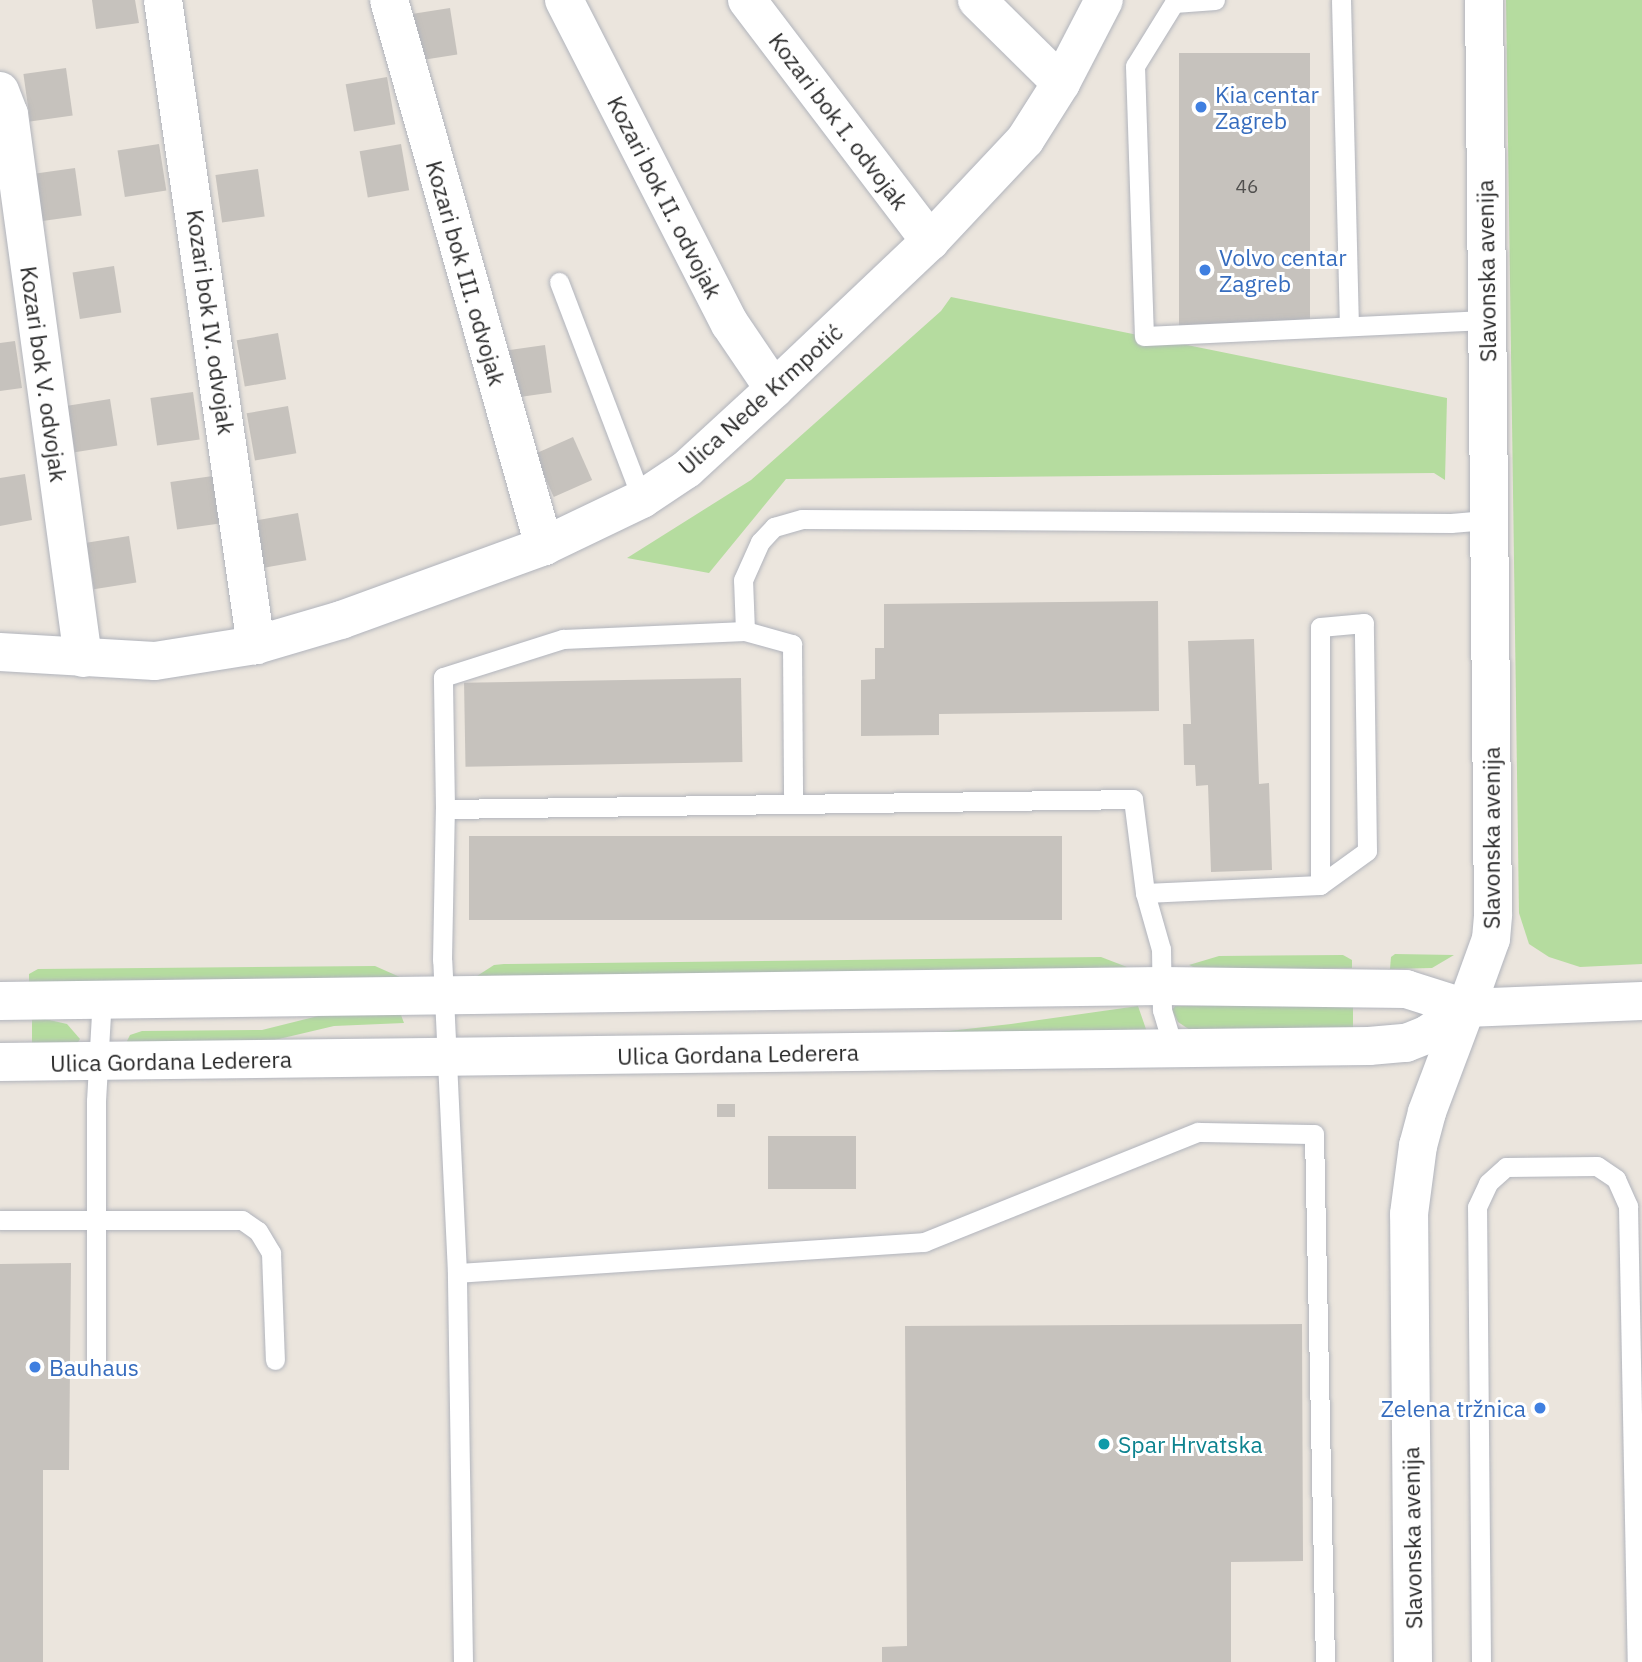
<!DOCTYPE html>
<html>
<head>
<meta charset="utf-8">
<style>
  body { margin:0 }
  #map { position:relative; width:1642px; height:1662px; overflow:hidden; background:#ebe5dd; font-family:"IBM Plex Sans",sans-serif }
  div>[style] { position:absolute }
  .green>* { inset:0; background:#b5dc9f }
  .building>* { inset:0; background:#c6c2bd; transform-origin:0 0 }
  .roads { filter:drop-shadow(0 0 2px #b1b4bc) drop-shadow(0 0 2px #b1b4bc) }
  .service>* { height:19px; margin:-9.5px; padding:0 9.5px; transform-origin:9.5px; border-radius:9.5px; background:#fff }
  .minor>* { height:38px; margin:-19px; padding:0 19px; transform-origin:19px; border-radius:19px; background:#fff }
  .tertiary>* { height:38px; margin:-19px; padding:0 19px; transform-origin:19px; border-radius:19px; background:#fff }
  .dots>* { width:19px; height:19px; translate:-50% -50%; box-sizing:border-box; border:4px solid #fff; border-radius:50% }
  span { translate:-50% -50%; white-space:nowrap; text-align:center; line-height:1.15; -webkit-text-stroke:6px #fff; paint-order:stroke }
  .number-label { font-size:19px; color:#51504f }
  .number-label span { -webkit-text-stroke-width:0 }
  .shop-label { font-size:23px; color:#366cbe }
  .left { translate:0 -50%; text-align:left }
  .right { translate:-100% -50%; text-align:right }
  .street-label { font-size:23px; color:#2a2a2a }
  .culture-label { font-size:23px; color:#0d838f }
</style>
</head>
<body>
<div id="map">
  <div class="green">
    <i style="clip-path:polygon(1506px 0,1642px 0,1642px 964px,1580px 967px,1549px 957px,1529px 944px,1519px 913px)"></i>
    <i style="clip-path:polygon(951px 297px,1447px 398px,1445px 480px,1434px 473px,786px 479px,709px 573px,627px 558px,751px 480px,941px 311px)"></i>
    <i style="clip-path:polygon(1395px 954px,1454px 955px,1432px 968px,1390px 969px,1391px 957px)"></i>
    <i style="clip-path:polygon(1343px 955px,1352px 960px,1352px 968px,1202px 971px,1189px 965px,1219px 956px)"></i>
    <i style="clip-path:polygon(1101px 957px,1127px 967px,1122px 971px,477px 976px,494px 965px,504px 964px)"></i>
    <i style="clip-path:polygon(375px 966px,402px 978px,29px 984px,29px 974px,38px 969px)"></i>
    <i style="clip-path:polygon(1353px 1003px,1353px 1031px,1193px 1032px,1178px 1022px,1172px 1010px,1175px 1006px)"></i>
    <i style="clip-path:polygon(1138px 1006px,1147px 1032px,896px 1037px,1011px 1024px)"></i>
    <i style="clip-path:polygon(322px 1015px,401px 1015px,404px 1023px,334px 1026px,262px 1043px,129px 1044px,127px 1041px,130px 1035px,142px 1031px,262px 1030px)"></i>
    <i style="clip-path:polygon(32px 1016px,67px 1024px,80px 1039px,77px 1044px,32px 1043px)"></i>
  </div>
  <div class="building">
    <i style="clip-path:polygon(92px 0,135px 0,139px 23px,96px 29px)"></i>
    <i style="left:450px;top:8px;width:47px;height:42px;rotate:81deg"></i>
    <i style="left:1179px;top:53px;width:131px;height:273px"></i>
    <i style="left:66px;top:68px;width:48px;height:43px;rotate:82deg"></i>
    <i style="left:387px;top:77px;width:48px;height:42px;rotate:80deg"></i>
    <i style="left:159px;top:144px;width:47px;height:42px;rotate:81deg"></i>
    <i style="left:401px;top:144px;width:47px;height:42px;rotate:80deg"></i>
    <i style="left:75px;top:168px;width:48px;height:43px;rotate:82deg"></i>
    <i style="left:258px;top:169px;width:48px;height:43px;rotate:82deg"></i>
    <i style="left:114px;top:266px;width:47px;height:42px;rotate:81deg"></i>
    <i style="left:278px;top:333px;width:47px;height:42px;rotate:80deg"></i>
    <i style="clip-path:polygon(15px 341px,22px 388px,0 391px,0 343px)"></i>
    <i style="left:545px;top:345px;width:48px;height:43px;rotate:82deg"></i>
    <i style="left:193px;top:392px;width:48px;height:43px;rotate:82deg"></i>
    <i style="left:110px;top:399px;width:47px;height:43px;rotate:81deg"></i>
    <i style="left:288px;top:406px;width:48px;height:42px;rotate:80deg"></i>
    <i style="left:573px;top:437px;width:47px;height:42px;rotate:66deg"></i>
    <i style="clip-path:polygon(25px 474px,32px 520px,0 526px,0 478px)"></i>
    <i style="left:213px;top:476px;width:48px;height:43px;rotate:82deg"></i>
    <i style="left:298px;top:513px;width:48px;height:43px;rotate:80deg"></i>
    <i style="left:129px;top:536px;width:47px;height:43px;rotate:81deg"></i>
    <i style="clip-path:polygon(1158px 601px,1159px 711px,939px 714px,939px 735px,861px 736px,861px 680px,875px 679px,875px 648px,884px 648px,884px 604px)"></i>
    <i style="clip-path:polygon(1254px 639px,1259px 784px,1269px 783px,1272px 870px,1211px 872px,1208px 785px,1196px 786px,1195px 765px,1184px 765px,1183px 724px,1191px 724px,1188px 641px)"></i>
    <i style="left:741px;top:678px;width:84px;height:277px;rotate:89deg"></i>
    <i style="left:1062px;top:836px;width:84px;height:593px;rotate:90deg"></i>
    <i style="left:717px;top:1104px;width:18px;height:13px"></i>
    <i style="left:856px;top:1136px;width:53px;height:88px;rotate:90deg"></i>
    <i style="clip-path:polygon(71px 1263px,69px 1470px,43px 1470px,43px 1662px,0 1662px,0 1264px)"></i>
    <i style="clip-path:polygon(1302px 1324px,1303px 1561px,1231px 1562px,1231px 1662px,882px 1662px,882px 1647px,907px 1646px,905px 1326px)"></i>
  </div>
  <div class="roads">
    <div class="service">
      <i style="left:1215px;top:0;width:41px;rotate:175.8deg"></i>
      <i style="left:1174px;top:3px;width:74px;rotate:121.8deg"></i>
      <i style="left:1135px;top:66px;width:270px;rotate:88.1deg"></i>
      <i style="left:1144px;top:336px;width:343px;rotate:-2.7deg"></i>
      <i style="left:1341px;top:0;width:326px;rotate:88.6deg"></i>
      <i style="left:559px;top:282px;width:232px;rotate:69.1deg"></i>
      <i style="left:745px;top:631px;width:51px;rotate:-92.2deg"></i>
      <i style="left:743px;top:580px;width:42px;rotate:-65.9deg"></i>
      <i style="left:760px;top:542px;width:21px;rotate:-47deg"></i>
      <i style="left:774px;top:527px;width:29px;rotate:-16deg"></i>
      <i style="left:802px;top:519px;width:649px;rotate:0.35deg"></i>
      <i style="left:1451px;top:523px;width:38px;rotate:-5deg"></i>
      <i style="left:445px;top:809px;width:688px;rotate:-0.83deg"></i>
      <i style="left:1133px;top:799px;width:95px;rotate:82.7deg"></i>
      <i style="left:1145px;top:893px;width:58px;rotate:74.1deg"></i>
      <i style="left:1161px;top:949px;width:61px;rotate:89.1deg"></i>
      <i style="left:1162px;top:1010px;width:42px;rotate:73.3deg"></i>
      <i style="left:1145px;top:893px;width:175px;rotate:-2.6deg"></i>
      <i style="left:1320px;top:885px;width:58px;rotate:-35.9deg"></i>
      <i style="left:1367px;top:851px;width:228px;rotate:-90.8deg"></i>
      <i style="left:1364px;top:623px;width:44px;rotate:174.8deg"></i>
      <i style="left:1320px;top:627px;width:258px;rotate:90deg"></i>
      <i style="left:0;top:1220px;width:242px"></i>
      <i style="left:242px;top:1220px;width:19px;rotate:35deg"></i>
      <i style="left:258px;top:1231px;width:26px;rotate:59deg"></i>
      <i style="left:271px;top:1253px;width:107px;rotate:87.9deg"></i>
      <i style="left:457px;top:1273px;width:468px;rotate:-3.8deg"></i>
      <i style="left:924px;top:1242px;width:295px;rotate:-21.9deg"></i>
      <i style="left:1198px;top:1132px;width:116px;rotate:1deg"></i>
      <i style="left:1314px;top:1134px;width:528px;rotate:88.81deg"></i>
      <i style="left:96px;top:1360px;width:259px;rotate:-90deg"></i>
      <i style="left:96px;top:1101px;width:103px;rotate:-86.7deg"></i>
      <i style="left:463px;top:1662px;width:389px;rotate:-90.9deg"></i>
      <i style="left:457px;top:1273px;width:313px;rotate:-92.7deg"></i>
      <i style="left:442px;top:960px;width:151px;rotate:-88.9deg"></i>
      <i style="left:445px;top:809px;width:132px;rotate:-90.9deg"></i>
      <i style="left:443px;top:677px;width:126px;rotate:-17.6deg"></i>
      <i style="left:563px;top:639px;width:182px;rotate:-2.5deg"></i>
      <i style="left:745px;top:631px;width:49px;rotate:15.5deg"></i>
      <i style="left:792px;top:644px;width:157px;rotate:89.6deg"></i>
      <i style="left:1481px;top:1662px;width:455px;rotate:-90.5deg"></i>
      <i style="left:1477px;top:1207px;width:26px;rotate:-65deg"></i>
      <i style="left:1488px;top:1183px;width:24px;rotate:-42deg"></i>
      <i style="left:1506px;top:1167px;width:91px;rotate:-0.6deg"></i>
      <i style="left:1597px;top:1166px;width:23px;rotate:34deg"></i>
      <i style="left:1616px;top:1179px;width:30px;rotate:66deg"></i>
      <i style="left:1628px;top:1206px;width:456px;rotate:88.9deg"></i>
    </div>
    <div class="minor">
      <i style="left:163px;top:0;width:652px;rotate:81.8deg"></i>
      <i style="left:389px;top:0;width:568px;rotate:74.15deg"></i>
      <i style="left:564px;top:0;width:364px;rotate:62.9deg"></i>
      <i style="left:730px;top:324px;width:78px;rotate:55.9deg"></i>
      <i style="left:747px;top:0;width:303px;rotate:52.8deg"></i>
      <i style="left:977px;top:0;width:118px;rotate:44.7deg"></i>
      <i style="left:0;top:91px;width:25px;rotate:69deg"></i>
      <i style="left:9px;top:114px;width:549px;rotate:82.25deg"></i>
      <i style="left:0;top:652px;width:155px;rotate:3.3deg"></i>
      <i style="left:155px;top:661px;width:102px;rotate:-9deg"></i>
      <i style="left:256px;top:645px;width:89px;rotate:-16.4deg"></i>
      <i style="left:341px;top:620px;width:216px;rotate:-20deg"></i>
      <i style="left:544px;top:546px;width:109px;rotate:-25.6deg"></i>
      <i style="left:642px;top:499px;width:54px;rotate:-33.7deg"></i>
      <i style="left:687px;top:469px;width:118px;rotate:-42.6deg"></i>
      <i style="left:774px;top:389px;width:215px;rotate:-43.5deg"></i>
      <i style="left:930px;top:241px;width:139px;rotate:-46.8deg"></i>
      <i style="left:1025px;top:140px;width:67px;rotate:-57.7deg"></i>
      <i style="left:1061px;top:83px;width:93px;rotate:-62.6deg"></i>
      <i style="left:1466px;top:1008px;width:73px;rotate:-70.1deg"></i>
      <i style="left:1491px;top:939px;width:25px;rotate:-85deg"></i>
      <i style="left:1493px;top:914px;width:914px;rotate:-90.56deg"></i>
    </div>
    <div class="tertiary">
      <i style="left:0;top:1001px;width:1162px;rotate:-0.74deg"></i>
      <i style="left:1162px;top:986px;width:244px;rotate:0.7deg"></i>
      <i style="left:1406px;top:989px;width:63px;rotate:17.6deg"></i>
      <i style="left:1466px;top:1008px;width:176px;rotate:-2.3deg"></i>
      <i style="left:0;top:1062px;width:1369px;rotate:-0.67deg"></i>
      <i style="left:1369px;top:1046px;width:37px;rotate:-5deg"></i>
      <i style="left:1406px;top:1043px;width:24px;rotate:-22deg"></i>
      <i style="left:1428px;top:1034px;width:46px;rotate:-34.4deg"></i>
      <i style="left:1413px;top:1662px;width:448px;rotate:-90.5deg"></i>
      <i style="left:1409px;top:1214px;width:69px;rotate:-82.5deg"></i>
      <i style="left:1418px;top:1146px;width:35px;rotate:-75deg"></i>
      <i style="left:1427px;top:1112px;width:111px;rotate:-69.4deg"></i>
    </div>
  </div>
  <div class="dots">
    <i style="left:1201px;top:107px;background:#3f7fe0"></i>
    <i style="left:1205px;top:270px;background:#3f7fe0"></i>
    <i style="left:35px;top:1367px;background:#3f7fe0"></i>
    <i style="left:1540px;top:1408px;background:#3f7fe0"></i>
    <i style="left:1104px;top:1444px;background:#0f9aa8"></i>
  </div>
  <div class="number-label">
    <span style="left:1247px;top:187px">46</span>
  </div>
  <div class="shop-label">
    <span class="left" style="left:1215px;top:107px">Kia centar<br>Zagreb</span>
    <span class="left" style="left:1219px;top:270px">Volvo centar<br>Zagreb</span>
    <span class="left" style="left:49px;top:1367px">Bauhaus</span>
    <span class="right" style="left:1526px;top:1408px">Zelena tržnica</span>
  </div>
  <div class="street-label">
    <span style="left:839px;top:121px;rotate:53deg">Kozari bok I. odvojak</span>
    <span style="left:665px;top:197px;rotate:63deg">Kozari bok II. odvojak</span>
    <span style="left:1486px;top:271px;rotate:-91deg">Slavonska avenija</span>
    <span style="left:466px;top:273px;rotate:74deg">Kozari bok III. odvojak</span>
    <span style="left:211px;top:322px;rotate:82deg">Kozari bok IV. odvojak</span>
    <span style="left:44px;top:374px;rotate:82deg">Kozari bok V. odvojak</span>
    <span style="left:760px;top:399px;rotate:-42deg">Ulica Nede Krmpotić</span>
    <span style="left:1491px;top:838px;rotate:-90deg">Slavonska avenija</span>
    <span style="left:738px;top:1054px;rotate:-1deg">Ulica Gordana Lederera</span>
    <span style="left:171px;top:1061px;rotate:-1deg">Ulica Gordana Lederera</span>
    <span style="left:1412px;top:1538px;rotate:-91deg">Slavonska avenija</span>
  </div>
  <div class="culture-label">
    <span class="left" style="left:1118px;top:1444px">Spar Hrvatska</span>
  </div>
</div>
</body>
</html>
